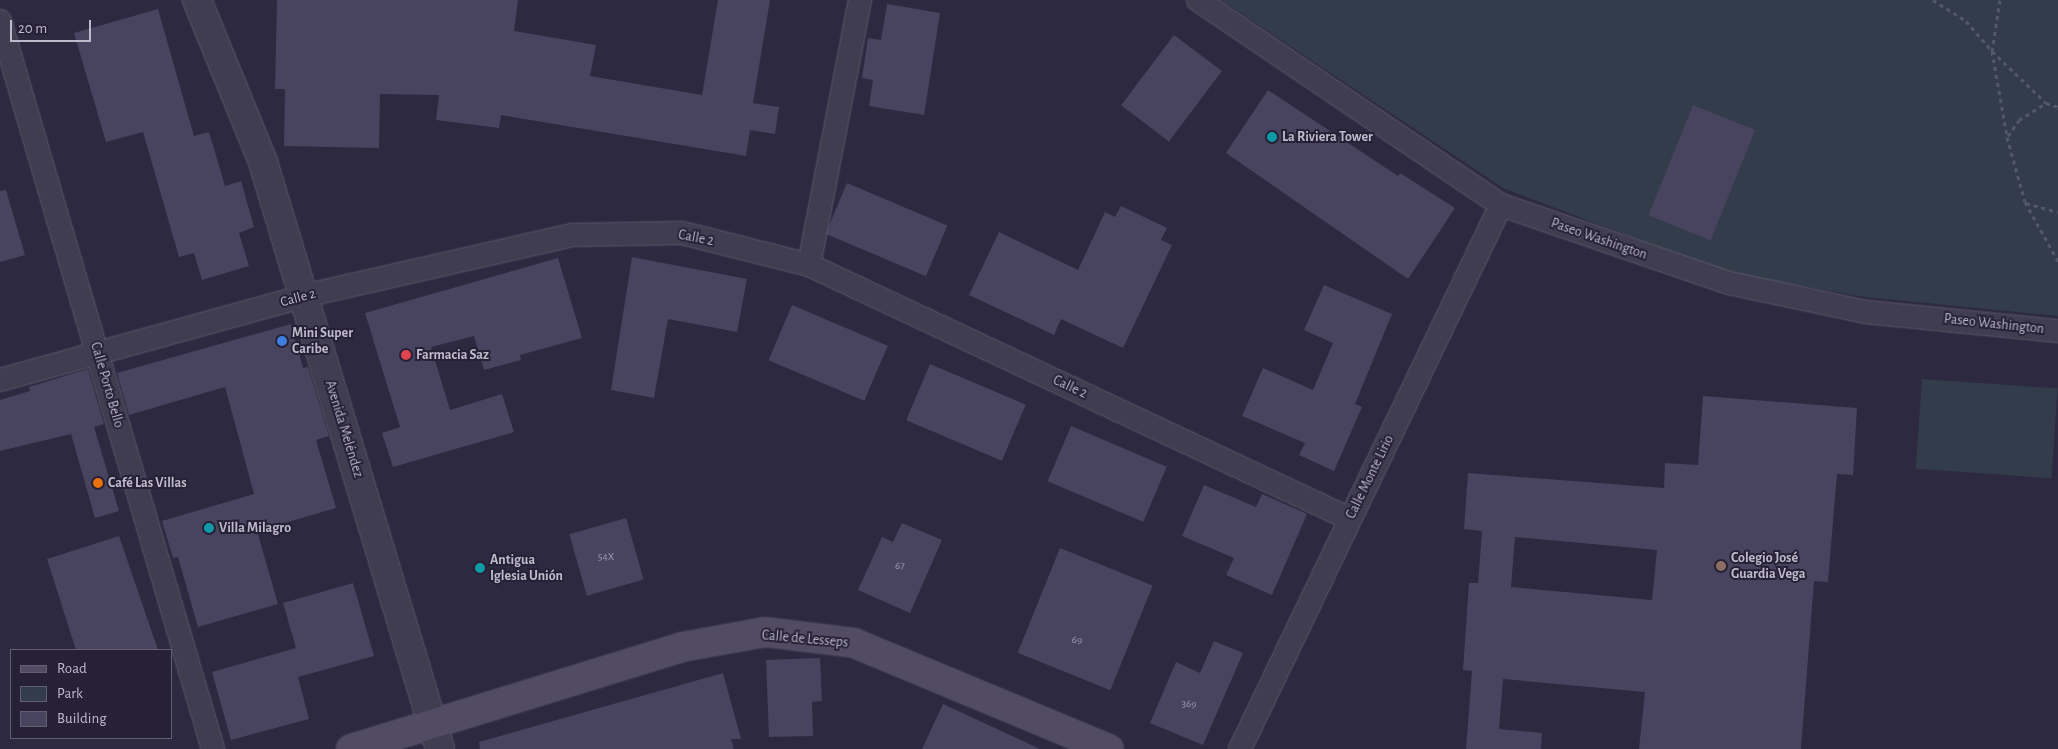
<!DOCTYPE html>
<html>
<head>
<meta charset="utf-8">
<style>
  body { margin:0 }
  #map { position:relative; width:2058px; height:749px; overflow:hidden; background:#2d2941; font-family:"Alegreya Sans",sans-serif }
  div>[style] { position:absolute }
  .green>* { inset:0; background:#323c4a; transform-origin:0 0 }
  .building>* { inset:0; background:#48435f; transform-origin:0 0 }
  .path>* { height:3px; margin-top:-1.5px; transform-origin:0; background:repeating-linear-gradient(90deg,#535868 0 4px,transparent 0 8px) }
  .roads { filter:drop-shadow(0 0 1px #5c586b) drop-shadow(0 0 1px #5c586b) }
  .minor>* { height:22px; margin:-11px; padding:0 11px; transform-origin:11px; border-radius:11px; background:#413d51 }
  .tertiary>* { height:28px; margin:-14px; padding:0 14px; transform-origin:14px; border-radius:14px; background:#413d51 }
  .secondary>* { height:28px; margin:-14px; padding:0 14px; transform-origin:14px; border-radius:14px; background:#514b63 }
  .dots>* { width:14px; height:14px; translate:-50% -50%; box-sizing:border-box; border:2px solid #262136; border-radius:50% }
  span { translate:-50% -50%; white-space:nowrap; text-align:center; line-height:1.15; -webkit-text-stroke:4px #262136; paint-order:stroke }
  .number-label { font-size:11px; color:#a09cb0 }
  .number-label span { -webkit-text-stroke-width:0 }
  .poi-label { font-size:14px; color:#bebacb; font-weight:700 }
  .left { translate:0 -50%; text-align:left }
  .street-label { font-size:14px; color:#bebacb }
  .legend { position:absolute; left:10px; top:649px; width:162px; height:90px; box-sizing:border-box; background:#262136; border:1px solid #635e72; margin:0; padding:6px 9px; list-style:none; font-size:15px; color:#bebacb }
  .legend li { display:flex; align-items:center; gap:10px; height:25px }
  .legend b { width:25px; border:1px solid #635e72 }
  .scale { position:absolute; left:10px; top:20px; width:81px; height:22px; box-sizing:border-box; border:2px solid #bebacb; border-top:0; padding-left:6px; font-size:15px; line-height:18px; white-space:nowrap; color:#bebacb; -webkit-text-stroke:4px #262136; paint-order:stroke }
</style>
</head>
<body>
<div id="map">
  <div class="green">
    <i style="clip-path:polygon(1221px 0,2058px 0,2058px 316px,1865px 297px,1726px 273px,1503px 188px)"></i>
    <i style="left:1922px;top:379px;width:136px;height:90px;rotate:4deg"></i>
  </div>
  <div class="building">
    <i style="clip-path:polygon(277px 0,518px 0,514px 31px,596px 45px,590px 76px,702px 95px,718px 0,770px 0,753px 103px,779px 107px,775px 134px,750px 130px,746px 156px,501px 115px,499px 128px,436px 120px,439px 95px,380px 94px,379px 148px,284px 146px,285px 89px,275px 89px)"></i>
    <i style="clip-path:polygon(887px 4px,940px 13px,924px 115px,869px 106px,873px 80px,862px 78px,868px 38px,881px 40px)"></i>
    <i style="clip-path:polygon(158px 9px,194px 136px,209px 132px,225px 186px,241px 181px,254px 227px,239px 233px,249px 266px,202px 280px,194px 253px,179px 257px,143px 132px,106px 142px,74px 33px)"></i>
    <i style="left:1174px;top:35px;width:60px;height:88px;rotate:37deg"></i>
    <i style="clip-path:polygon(1268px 90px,1398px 176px,1400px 173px,1455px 208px,1408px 279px,1226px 153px)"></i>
    <i style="left:1693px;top:105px;width:67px;height:119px;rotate:22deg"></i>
    <i style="left:847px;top:183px;width:109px;height:55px;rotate:23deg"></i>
    <i style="clip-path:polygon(6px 190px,25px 255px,0 262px,0 191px)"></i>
    <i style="clip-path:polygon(1121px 206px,1167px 228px,1161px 240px,1172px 245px,1123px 348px,1061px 319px,1054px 335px,969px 295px,999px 232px,1078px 270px,1105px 212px,1115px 217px)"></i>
    <i style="clip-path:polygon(632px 257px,747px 279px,737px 332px,668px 319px,654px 398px,611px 390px)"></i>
    <i style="clip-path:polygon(558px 258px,582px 338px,520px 355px,521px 360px,484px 370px,474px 336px,431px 347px,450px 410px,502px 394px,514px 432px,393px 467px,382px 433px,400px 427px,365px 313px)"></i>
    <i style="clip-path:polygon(1324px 285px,1392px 314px,1355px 404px,1362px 407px,1334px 471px,1299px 455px,1305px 443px,1242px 416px,1263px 368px,1313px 390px,1333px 343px,1304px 330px)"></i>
    <i style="left:792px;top:305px;width:104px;height:60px;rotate:23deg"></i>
    <i style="clip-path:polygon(291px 324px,303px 368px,308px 367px,329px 436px,316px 440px,336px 508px,257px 531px,278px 604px,198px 627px,178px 557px,173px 558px,162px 521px,254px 494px,225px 387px,129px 415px,117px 373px)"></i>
    <i style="left:930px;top:364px;width:104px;height:61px;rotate:23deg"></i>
    <i style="clip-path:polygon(88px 369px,104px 424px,94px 427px,119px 511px,95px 518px,71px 434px,0 451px,0 400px,30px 391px,29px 387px)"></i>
    <i style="clip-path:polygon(evenodd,1703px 396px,1857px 408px,1853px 475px,1837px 474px,1828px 582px,1814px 581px,1801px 749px,1639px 749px,1645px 692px,1503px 679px,1499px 729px,1542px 733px,1541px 749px,1466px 749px,1472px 671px,1463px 670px,1469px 583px,1478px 583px,1482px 531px,1464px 529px,1468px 473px,1664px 488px,1665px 463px,1698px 465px,1703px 396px,1515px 537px,1657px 550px,1652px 600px,1511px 587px,1515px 537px)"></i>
    <i style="left:1071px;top:426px;width:104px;height:60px;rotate:23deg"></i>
    <i style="clip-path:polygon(1204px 485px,1256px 507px,1262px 494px,1307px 514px,1272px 595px,1226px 575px,1234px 558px,1182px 536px)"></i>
    <i style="left:626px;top:518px;width:64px;height:59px;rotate:74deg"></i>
    <i style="clip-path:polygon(902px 523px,942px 540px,910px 613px,858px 590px,882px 537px,893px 542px)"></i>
    <i style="clip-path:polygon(119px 536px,158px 650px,76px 650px,47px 559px)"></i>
    <i style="left:1060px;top:548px;width:100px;height:113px;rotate:22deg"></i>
    <i style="clip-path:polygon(353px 583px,374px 656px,298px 677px,309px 719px,231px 740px,212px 672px,296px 648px,283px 603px)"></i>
    <i style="clip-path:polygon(1214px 641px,1243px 653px,1203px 745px,1150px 723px,1176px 662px,1200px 673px)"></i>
    <i style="clip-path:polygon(820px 658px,822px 701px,812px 702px,813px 736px,769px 737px,766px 660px)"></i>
    <i style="clip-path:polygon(723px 673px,741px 739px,731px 739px,734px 749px,480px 749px,479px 742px)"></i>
    <i style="clip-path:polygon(943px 704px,1040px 749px,922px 749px)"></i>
  </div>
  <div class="path">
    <i style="left:1933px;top:0;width:39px;rotate:32deg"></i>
    <i style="left:1966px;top:21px;width:40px;rotate:49deg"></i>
    <i style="left:1992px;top:51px;width:75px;rotate:43.9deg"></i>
    <i style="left:2046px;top:103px;width:13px;rotate:18deg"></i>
    <i style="left:2000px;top:0;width:52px;rotate:98.9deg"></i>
    <i style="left:1992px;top:51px;width:87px;rotate:80.1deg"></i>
    <i style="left:2007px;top:137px;width:67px;rotate:74.5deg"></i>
    <i style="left:2025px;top:202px;width:68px;rotate:60.8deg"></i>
    <i style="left:2008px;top:136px;width:19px;rotate:-55deg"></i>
    <i style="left:2019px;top:120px;width:32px;rotate:-32deg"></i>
    <i style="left:2026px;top:203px;width:33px;rotate:16deg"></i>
  </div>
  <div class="roads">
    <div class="minor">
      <i style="left:1198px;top:0;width:366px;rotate:34.1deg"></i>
      <i style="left:1501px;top:205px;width:241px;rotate:18.9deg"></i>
      <i style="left:1729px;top:283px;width:140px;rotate:12deg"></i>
      <i style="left:1866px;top:312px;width:193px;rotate:5.7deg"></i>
      <i style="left:0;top:21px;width:759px;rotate:73.69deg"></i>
      <i style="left:809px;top:265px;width:270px;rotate:-79.1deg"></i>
      <i style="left:0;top:380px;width:315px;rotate:-15.4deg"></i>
      <i style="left:304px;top:296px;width:275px;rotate:-12.8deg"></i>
      <i style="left:572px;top:235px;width:110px;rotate:-1deg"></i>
      <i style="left:682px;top:233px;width:131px;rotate:14.1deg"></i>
      <i style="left:809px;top:265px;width:598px;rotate:25.15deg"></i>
      <i style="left:1240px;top:749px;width:603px;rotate:-64.37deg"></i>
    </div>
    <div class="tertiary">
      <i style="left:197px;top:0;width:175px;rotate:67.8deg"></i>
      <i style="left:263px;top:162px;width:613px;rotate:73.22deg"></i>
    </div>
    <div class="secondary">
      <i style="left:351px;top:749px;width:346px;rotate:-17.1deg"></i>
      <i style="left:682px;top:647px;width:84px;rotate:-10.2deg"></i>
      <i style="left:765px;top:632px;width:90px;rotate:7deg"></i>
      <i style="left:854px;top:643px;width:276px;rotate:22.6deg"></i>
    </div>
  </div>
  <div class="dots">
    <i style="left:1272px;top:137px;background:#0f9aa8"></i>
    <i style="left:282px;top:341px;background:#3f7fe0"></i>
    <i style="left:406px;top:355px;background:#e0444e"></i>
    <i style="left:98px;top:483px;background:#e8710a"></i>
    <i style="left:209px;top:528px;background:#0f9aa8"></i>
    <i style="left:1721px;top:566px;background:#8d6e63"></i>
    <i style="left:480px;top:568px;background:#0f9aa8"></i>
  </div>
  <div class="number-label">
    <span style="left:606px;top:557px">54X</span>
    <span style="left:900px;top:566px">67</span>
    <span style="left:1077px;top:640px">69</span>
    <span style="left:1189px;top:704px">369</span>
  </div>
  <div class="poi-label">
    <span class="left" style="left:1282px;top:137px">La Riviera Tower</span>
    <span class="left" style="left:292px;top:341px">Mini Super<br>Caribe</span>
    <span class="left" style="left:416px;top:355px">Farmacia Saz</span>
    <span class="left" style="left:108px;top:483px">Café Las Villas</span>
    <span class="left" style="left:219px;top:528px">Villa Milagro</span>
    <span class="left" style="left:1731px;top:566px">Colegio José<br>Guardia Vega</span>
    <span class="left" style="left:490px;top:568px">Antigua<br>Iglesia Unión</span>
  </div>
  <div class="street-label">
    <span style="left:696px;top:238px;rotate:11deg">Calle 2</span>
    <span style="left:1599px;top:239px;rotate:19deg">Paseo Washington</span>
    <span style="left:298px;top:298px;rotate:-15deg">Calle 2</span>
    <span style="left:1994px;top:324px;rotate:6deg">Paseo Washington</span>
    <span style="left:107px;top:385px;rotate:74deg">Calle Porto Bello</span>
    <span style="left:1070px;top:387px;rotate:25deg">Calle 2</span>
    <span style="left:344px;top:429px;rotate:73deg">Avenida Meléndez</span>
    <span style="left:1370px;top:477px;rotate:-64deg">Calle Monte Lirio</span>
    <span style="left:805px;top:639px;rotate:5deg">Calle de Lesseps</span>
  </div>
  <ul class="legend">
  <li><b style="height:6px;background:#514b63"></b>Road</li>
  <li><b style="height:14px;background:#323c4a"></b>Park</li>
  <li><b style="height:14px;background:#48435f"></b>Building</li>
  </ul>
  <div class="scale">20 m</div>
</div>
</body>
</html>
